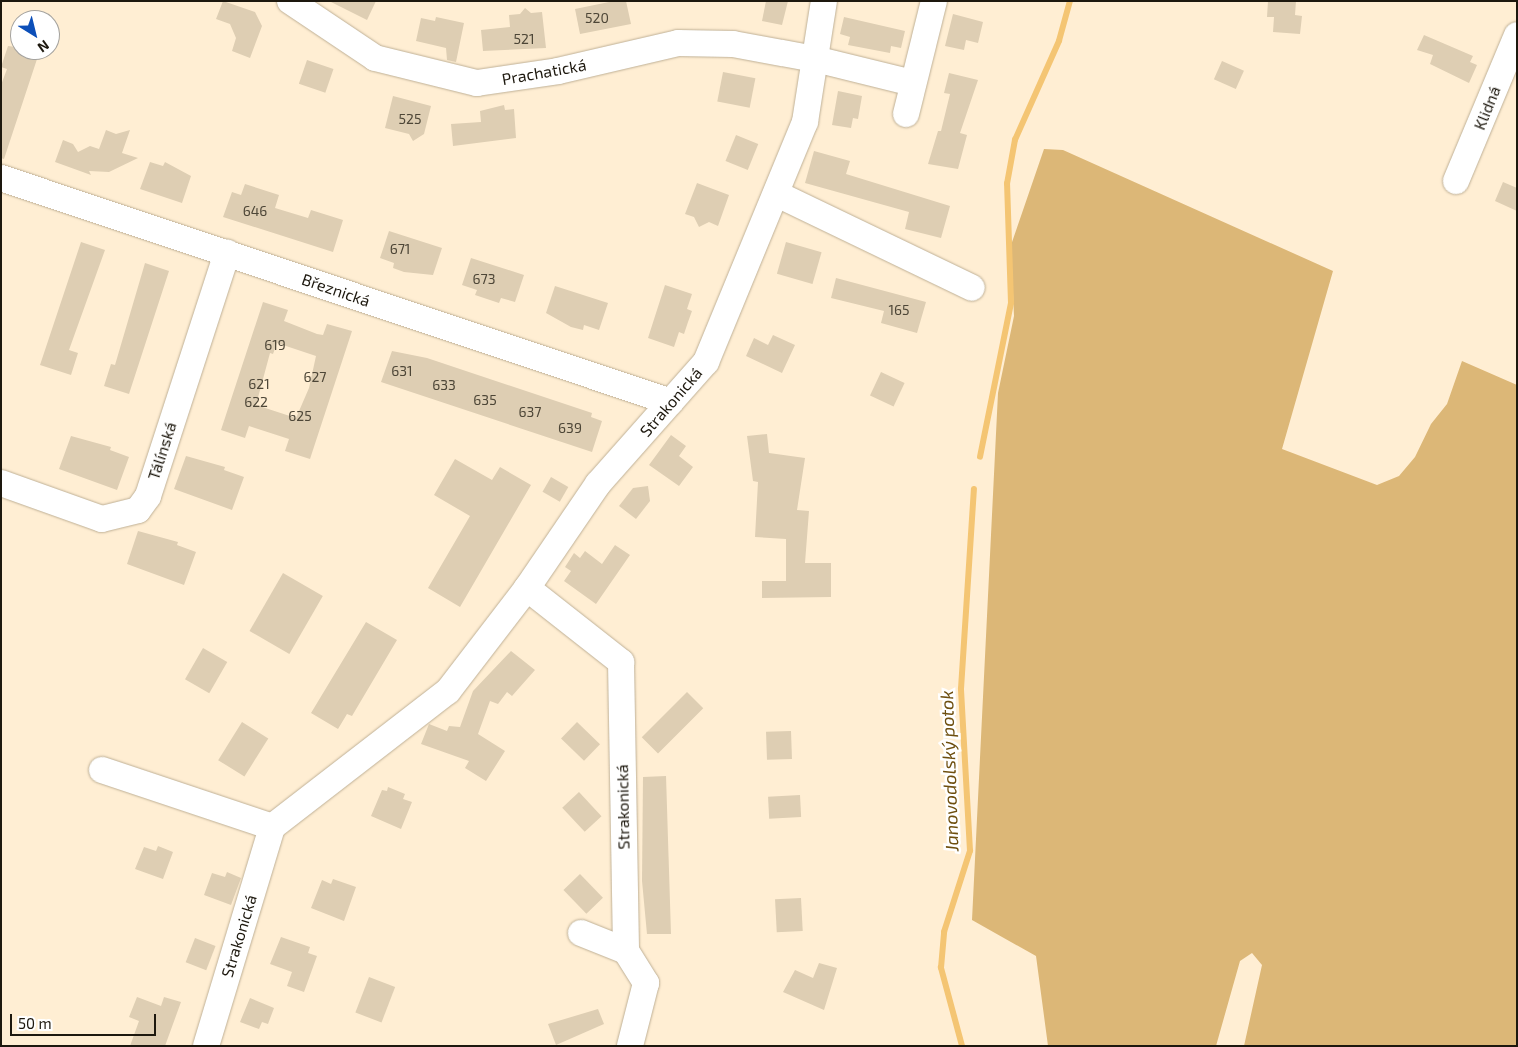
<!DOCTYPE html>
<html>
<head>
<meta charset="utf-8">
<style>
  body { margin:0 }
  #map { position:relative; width:1518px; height:1047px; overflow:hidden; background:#ffeed3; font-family:"Exo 2",sans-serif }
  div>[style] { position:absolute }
  .green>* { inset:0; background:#dcb777 }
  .stream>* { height:5.5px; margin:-2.75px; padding:0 2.75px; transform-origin:2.75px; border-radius:2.75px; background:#f4c573 }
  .building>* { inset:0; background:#deceb3; transform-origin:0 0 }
  .roads { filter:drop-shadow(0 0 1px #bfb096) drop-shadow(0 0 1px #bfb096) }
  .minor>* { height:26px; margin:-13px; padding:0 13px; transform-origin:13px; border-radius:13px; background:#fff }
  span { translate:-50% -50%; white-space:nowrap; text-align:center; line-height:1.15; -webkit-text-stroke:5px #fff; paint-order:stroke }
  .number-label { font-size:14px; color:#4d4637 }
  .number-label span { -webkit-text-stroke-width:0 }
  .street-label { font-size:16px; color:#1d180e }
  .water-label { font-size:18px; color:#6e4f0f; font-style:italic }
  .frame { position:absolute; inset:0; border:2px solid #1d180e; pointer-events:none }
  .north { position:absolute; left:10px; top:10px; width:50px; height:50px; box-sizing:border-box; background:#fff; border:1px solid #a5a39f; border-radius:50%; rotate:144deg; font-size:14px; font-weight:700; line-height:20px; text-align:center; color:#1d180e }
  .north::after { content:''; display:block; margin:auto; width:18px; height:22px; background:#0c4fb9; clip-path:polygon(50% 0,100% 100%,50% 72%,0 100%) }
  .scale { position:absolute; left:10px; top:1014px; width:146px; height:22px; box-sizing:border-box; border:2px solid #1d180e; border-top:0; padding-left:6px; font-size:15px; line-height:18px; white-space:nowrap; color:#1d180e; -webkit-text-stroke:4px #fff; paint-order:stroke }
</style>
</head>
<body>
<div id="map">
  <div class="green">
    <i style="clip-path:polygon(1044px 149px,1063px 150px,1333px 271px,1282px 449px,1377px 485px,1399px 476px,1415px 457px,1431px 424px,1447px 404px,1462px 361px,1517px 385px,1517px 1046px,1244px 1046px,1262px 965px,1252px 953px,1240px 961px,1216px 1046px,1048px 1046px,1036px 956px,972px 920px,998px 393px,1014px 316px,1011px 245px)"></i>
  </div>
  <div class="stream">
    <i style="left:980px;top:457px;width:157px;rotate:-78.6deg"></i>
    <i style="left:1011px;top:303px;width:119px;rotate:-91.9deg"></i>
    <i style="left:1007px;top:184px;width:45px;rotate:-79.7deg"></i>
    <i style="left:1015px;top:140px;width:108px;rotate:-66deg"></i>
    <i style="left:1059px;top:41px;width:41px;rotate:-74.6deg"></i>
    <i style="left:962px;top:1046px;width:81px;rotate:-105.1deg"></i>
    <i style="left:941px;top:968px;width:36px;rotate:-85deg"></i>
    <i style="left:944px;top:932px;width:85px;rotate:-72.2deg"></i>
    <i style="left:970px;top:851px;width:162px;rotate:-93.2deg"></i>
    <i style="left:961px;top:689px;width:200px;rotate:-86.3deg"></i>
  </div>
  <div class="building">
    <i style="clip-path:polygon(223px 1px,255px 12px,262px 26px,250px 58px,232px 51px,236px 38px,230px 24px,216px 19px)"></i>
    <i style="clip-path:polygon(329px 1px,376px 1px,367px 20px)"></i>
    <i style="clip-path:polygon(614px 1px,626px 1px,631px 24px,580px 34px,575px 9px)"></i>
    <i style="clip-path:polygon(766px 1px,788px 1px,782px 25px,762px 21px)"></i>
    <i style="clip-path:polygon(1268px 1px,1296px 1px,1295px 15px,1302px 16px,1300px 34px,1273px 32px,1274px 17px,1267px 17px)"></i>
    <i style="clip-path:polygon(525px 8px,531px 13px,542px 12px,546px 48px,483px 51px,481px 30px,510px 27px,509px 15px,520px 14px)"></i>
    <i style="clip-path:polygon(953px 14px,983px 22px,978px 43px,966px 40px,964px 50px,945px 46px)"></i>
    <i style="clip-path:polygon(436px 17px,464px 23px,456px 62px,447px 60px,446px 48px,416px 41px,421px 18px,435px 21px)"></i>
    <i style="clip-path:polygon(844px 17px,905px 31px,901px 48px,891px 46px,890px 53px,848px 45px,850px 37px,840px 34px)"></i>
    <i style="clip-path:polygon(1424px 35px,1473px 56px,1470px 62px,1477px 65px,1469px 83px,1430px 64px,1433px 55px,1417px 50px)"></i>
    <i style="clip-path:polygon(8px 46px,40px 50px,4px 159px,1px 158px,1px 85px,7px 69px,1px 67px)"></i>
    <i style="left:307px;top:60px;width:28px;height:25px;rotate:19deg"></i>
    <i style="left:1222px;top:61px;width:24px;height:20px;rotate:24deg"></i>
    <i style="left:723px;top:72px;width:33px;height:30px;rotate:11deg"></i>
    <i style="clip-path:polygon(949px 73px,978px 80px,960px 133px,967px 135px,958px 169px,928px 164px,938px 131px,941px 131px,950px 94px,944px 93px)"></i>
    <i style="clip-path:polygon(838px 91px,862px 96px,858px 119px,853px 118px,851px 128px,832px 125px)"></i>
    <i style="clip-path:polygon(393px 96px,431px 106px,424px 134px,413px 141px,409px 134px,385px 128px)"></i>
    <i style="clip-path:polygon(504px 105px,505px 110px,514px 109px,516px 138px,453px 146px,451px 124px,481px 122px,480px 111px)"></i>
    <i style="clip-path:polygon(106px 130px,116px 134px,130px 130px,122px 153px,138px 158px,109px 172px,89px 171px,91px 175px,55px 162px,63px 140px,73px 144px,78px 152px,90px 146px,99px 149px)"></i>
    <i style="left:736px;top:135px;width:24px;height:28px;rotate:22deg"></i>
    <i style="clip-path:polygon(814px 151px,850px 161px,846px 174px,950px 206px,941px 238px,905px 229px,909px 212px,805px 183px)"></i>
    <i style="clip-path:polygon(150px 162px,163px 166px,165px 162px,191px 176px,182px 203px,140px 189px)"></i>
    <i style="clip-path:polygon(1503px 182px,1517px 188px,1517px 211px,1495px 201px)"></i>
    <i style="clip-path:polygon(697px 183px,729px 195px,718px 226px,709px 222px,699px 227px,694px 217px,685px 214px)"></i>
    <i style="clip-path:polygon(245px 184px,279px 195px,275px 208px,308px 218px,311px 210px,343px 220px,333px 252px,223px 217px,232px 192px,241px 195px)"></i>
    <i style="clip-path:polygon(389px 231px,442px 248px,433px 275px,404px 272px,393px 268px,394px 263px,380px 258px)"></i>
    <i style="clip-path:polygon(81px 242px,105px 250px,69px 350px,78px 353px,71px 375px,40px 365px)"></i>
    <i style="left:786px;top:242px;width:37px;height:33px;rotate:16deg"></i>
    <i style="clip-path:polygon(471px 258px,524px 275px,515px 302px,501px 298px,499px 303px,475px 295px,477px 290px,462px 285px)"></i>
    <i style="clip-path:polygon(145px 263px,169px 271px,129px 394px,104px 386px,111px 364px,115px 365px)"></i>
    <i style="clip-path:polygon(836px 278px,926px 302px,917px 333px,881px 323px,884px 311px,831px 298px)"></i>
    <i style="clip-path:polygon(665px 285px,692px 294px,687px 309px,692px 311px,688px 322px,684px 334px,679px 332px,674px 347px,648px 338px)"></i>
    <i style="clip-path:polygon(555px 286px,608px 303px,599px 330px,584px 325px,583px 330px,571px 327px,546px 313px)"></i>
    <i style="clip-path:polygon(evenodd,263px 302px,288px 310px,284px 321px,317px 334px,323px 335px,327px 324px,352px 331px,310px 459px,285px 451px,289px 439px,255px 428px,249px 426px,245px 438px,221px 430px,263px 302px,277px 343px,316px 356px,309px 388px,296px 418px,256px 405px,270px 353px,273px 354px,277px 343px)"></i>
    <i style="clip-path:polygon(773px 335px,795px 345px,782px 373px,746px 356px,754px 338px,768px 345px)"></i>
    <i style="clip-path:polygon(392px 351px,427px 358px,592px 413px,591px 417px,602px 421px,592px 452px,381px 382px)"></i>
    <i style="left:881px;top:372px;width:26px;height:26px;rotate:25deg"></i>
    <i style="clip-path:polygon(767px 434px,769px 453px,805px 458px,797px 510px,809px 511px,805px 563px,831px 563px,831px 597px,762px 598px,762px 581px,786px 581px,786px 539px,755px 537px,758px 482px,753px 481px,747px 436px)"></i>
    <i style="clip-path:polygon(671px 435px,686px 446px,679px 456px,693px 467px,679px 486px,649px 465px)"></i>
    <i style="clip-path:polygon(71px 436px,111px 447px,110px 450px,129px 457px,117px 490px,59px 469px)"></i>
    <i style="clip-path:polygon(186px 456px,225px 467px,224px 470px,244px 477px,232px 510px,174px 489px)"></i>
    <i style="clip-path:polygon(455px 459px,492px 480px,500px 467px,531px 485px,460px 607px,428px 588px,470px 516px,434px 495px)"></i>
    <i style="left:551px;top:477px;width:20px;height:17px;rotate:30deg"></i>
    <i style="clip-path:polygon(648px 486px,650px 501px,636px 519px,619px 506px,633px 488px)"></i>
    <i style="clip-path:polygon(138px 531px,178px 542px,177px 545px,196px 552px,184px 585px,127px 564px)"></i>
    <i style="clip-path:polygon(615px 545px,630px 555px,596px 604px,564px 581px,571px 571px,565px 567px,574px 553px,580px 558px,585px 551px,602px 564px)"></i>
    <i style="left:283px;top:573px;width:46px;height:67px;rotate:30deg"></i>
    <i style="clip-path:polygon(366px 622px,397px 640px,352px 716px,347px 714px,338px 729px,311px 713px)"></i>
    <i style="left:203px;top:648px;width:28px;height:36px;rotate:30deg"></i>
    <i style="clip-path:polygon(511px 651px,535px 670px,512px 696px,507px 692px,498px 704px,490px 701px,478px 734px,505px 751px,486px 781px,465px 768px,469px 761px,421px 744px,429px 724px,447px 731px,449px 726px,460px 727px,473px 691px)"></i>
    <i style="left:687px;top:692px;width:23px;height:64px;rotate:45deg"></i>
    <i style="left:242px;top:722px;width:31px;height:45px;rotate:32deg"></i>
    <i style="left:577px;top:722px;width:32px;height:23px;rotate:44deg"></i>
    <i style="left:791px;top:731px;width:28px;height:25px;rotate:88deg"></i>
    <i style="clip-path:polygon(666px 776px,671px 934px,647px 934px,642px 881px,643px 777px)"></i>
    <i style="clip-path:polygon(388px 787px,405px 794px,403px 799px,412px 802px,401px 829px,371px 816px,382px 790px,387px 791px)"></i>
    <i style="left:579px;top:792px;width:33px;height:23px;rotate:47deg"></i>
    <i style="left:800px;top:795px;width:22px;height:32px;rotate:87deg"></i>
    <i style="clip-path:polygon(158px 846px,173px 852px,163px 879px,135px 869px,144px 847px,156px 851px)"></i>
    <i style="clip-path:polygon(227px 872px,241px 878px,231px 905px,204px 895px,212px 873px,225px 877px)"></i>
    <i style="left:580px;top:874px;width:33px;height:23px;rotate:46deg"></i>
    <i style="clip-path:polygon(333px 879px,356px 887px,344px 921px,311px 908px,322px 880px,331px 884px)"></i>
    <i style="left:801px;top:898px;width:33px;height:26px;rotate:87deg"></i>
    <i style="clip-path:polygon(281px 937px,310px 947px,308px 953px,317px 956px,304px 992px,287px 986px,292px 972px,270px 964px)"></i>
    <i style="left:195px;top:938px;width:22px;height:26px;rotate:21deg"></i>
    <i style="clip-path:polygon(819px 963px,837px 968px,824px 1010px,783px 992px,795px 970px,813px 978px)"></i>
    <i style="left:369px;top:977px;width:28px;height:38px;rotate:21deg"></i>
    <i style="clip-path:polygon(137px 997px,161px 1006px,164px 997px,181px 1002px,165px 1046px,130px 1046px,139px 1021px,129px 1017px)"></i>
    <i style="clip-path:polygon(250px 998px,274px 1008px,268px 1024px,262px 1022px,259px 1029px,240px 1022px)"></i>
    <i style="clip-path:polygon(598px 1009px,604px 1024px,556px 1045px,548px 1024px)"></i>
  </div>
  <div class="roads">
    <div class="minor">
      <i style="left:290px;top:1px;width:102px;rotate:33.8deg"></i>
      <i style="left:375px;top:58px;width:105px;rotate:13.8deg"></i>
      <i style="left:477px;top:83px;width:82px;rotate:-8.4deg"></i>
      <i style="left:558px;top:71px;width:123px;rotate:-13.1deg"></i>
      <i style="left:678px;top:43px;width:55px;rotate:1deg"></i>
      <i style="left:733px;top:44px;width:83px;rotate:10.4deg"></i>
      <i style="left:815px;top:59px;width:101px;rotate:13.8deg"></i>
      <i style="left:906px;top:114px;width:116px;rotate:-76.1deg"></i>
      <i style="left:1px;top:178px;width:706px;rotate:18.49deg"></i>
      <i style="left:1456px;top:181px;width:158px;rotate:-67.3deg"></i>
      <i style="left:777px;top:194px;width:216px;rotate:25.7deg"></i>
      <i style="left:1px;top:483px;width:107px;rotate:19.6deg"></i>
      <i style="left:102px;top:519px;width:37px;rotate:-14deg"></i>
      <i style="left:138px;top:510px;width:17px;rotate:-54deg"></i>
      <i style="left:148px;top:496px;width:256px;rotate:-72deg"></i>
      <i style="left:527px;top:588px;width:120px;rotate:38.2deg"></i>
      <i style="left:621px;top:662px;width:289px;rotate:89deg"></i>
      <i style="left:626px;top:951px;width:38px;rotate:58deg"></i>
      <i style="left:646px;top:983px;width:65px;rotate:104.3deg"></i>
      <i style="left:102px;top:770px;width:179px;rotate:18.5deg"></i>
      <i style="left:581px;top:933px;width:48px;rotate:21.8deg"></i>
      <i style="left:206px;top:1046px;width:229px;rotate:-73.2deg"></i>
      <i style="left:272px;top:827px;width:222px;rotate:-37.7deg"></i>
      <i style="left:448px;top:691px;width:130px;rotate:-52.5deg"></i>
      <i style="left:527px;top:588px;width:126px;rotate:-55.7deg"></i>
      <i style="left:598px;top:484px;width:163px;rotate:-48.5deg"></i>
      <i style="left:706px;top:362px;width:260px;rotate:-67.6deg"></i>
      <i style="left:805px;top:122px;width:122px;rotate:-81.1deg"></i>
    </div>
  </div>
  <div class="number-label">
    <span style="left:597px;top:18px">520</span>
    <span style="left:524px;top:39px">521</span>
    <span style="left:410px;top:119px">525</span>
    <span style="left:255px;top:211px">646</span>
    <span style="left:400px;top:249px">671</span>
    <span style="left:484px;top:279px">673</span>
    <span style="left:899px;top:310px">165</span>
    <span style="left:275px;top:345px">619</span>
    <span style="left:402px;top:371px">631</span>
    <span style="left:315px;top:377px">627</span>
    <span style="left:259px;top:384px">621</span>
    <span style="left:444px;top:385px">633</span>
    <span style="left:485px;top:400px">635</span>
    <span style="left:256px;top:402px">622</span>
    <span style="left:530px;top:412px">637</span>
    <span style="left:300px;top:416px">625</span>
    <span style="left:570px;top:428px">639</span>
  </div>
  <div class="street-label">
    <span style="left:544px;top:72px;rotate:-10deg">Prachatická</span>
    <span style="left:1487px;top:108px;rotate:-68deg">Klidná</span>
    <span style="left:336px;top:290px;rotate:19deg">Březnická</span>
    <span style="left:671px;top:402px;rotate:-49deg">Strakonická</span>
    <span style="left:162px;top:451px;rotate:-72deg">Tálínská</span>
    <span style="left:623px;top:807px;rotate:-91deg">Strakonická</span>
    <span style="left:239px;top:936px;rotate:-73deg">Strakonická</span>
  </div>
  <div class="water-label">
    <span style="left:949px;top:771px;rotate:-92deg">Janovodolský potok</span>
  </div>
  <div class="frame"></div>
  <div class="north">N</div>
  <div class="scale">50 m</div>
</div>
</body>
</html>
